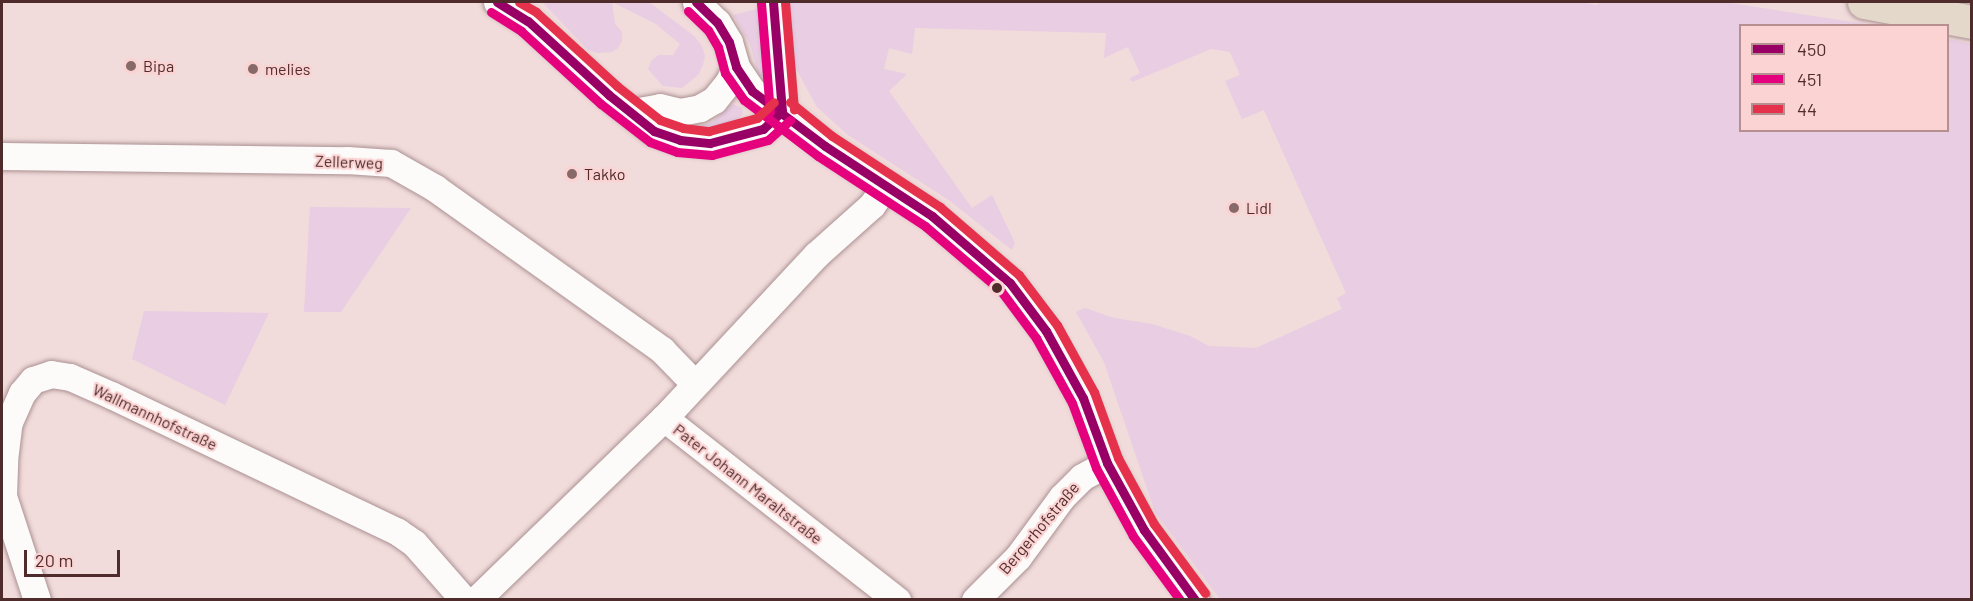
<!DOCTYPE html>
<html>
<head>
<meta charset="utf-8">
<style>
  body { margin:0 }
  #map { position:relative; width:1973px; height:601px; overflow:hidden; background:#f1dbdb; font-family:Barlow,sans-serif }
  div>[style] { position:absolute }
  .green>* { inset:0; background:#e8cde3 }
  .roads { filter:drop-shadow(0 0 2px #ab9192) drop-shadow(0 0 2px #ab9192) }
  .street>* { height:27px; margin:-13.5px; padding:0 13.5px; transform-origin:13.5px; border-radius:13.5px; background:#fdfafa }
  .highway>* { height:33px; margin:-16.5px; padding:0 16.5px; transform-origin:16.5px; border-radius:16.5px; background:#e3d8ca }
  .bus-1>* { height:9px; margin:-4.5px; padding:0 4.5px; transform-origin:4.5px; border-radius:4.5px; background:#906 }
  .bus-2>* { height:9px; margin:-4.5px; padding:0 4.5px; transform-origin:4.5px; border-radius:4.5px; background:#e5007d }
  .bus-3>* { height:9px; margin:-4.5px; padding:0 4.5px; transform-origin:4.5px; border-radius:4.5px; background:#e5314c }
  .dots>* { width:16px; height:16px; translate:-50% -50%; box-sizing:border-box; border:3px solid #fad3d2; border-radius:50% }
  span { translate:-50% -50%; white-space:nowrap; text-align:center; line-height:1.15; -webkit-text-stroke:4.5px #fad3d2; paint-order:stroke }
  .poi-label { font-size:16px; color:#502b2c }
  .left { translate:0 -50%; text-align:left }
  .street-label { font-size:16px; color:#502b2c }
  .frame { position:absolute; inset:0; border:3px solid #502b2c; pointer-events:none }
  .legend { position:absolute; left:1739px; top:24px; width:210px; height:108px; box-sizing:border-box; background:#fad3d2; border:2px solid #b69090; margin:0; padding:8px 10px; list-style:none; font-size:18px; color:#502b2c }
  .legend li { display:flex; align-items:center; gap:12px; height:30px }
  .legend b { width:30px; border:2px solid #b69090 }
  .scale { position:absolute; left:24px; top:550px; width:96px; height:27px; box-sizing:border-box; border:3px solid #502b2c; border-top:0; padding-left:8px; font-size:18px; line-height:21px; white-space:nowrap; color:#502b2c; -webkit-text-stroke:4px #fad3d2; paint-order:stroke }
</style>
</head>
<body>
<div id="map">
  <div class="green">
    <i style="clip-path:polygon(542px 2px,649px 2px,694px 36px,702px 46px,705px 56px,703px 65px,698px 75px,682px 88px,663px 86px,648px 69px,652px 60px,659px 55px,673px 55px,680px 44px,656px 24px,612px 2px,615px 24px,622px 32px,622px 41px,618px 48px,612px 52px,598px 53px,588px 50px)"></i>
    <i style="clip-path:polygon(789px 2px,1580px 2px,1598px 5px,1599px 2px,1724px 2px,1872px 25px,1740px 26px,1740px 130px,1948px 130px,1948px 39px,1971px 44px,1971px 599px,1220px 599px,1155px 512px,1104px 362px,1076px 312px,1085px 308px,1114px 318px,1152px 324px,1190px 336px,1209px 346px,1256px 348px,1342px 309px,1337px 298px,1346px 293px,1264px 110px,1242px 119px,1225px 81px,1240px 75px,1230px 52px,1211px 49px,1132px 82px,1130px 78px,1140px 73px,1128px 47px,1104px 58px,1106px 33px,915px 28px,912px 54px,889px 48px,884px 69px,907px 74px,889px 91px,972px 208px,992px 195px,1015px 243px,1012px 250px,950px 201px,848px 135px,817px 107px,794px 65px,787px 39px)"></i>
    <i style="clip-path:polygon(757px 9px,762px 46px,763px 77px,759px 77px,750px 44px,733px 15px)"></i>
    <i style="clip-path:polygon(733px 104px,742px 108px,743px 114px,737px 120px,722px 128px,696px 132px,696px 127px,712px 122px)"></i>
    <i style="clip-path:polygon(310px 207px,411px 208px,341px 312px,304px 312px)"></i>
    <i style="clip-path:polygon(144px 311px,269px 313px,225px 405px,132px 359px)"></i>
  </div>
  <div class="roads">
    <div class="street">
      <i style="left:497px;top:2px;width:36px;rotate:32deg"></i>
      <i style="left:528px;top:21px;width:110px;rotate:42.4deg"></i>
      <i style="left:609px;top:95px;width:58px;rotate:38.7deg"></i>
      <i style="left:654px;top:131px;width:28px;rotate:19deg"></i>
      <i style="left:680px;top:140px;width:30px;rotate:6deg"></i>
      <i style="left:710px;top:143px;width:55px;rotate:-14.8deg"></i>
      <i style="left:763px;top:129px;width:26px;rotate:-43deg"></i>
      <i style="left:696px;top:2px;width:29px;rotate:44deg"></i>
      <i style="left:717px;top:22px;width:23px;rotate:59deg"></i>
      <i style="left:729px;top:42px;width:26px;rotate:74deg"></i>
      <i style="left:736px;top:67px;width:29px;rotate:56deg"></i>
      <i style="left:752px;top:91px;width:36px;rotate:34deg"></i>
      <i style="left:782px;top:111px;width:55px;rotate:39.1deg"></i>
      <i style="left:825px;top:146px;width:128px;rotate:33.2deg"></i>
      <i style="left:932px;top:216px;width:103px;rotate:40.7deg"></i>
      <i style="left:1010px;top:283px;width:60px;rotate:53.1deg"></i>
      <i style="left:1046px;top:331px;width:77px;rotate:61.1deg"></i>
      <i style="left:1083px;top:398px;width:69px;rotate:69.7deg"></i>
      <i style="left:1107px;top:463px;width:77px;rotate:61.1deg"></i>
      <i style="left:1144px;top:530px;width:87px;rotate:53.9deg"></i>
      <i style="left:773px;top:2px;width:109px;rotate:85.3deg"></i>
      <i style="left:633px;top:112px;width:27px;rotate:-10deg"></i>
      <i style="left:660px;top:107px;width:21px;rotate:14deg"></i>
      <i style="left:680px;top:112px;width:20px;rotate:-11deg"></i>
      <i style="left:700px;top:108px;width:16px;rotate:-30deg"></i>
      <i style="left:714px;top:100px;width:22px;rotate:-51deg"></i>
      <i style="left:728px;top:83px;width:18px;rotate:-63deg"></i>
      <i style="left:2px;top:156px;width:345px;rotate:0.7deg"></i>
      <i style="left:347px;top:160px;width:44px;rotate:3.9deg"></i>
      <i style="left:391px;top:163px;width:51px;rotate:29.6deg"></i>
      <i style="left:435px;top:188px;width:279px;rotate:35.5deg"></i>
      <i style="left:662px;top:350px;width:47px;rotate:45.9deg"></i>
      <i style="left:664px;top:418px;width:296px;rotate:38deg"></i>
      <i style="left:37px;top:600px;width:109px;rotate:-108.1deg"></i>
      <i style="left:3px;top:496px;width:36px;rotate:-88deg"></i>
      <i style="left:4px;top:460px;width:38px;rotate:-83deg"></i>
      <i style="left:9px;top:422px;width:32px;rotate:-66deg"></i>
      <i style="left:22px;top:393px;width:17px;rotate:-50deg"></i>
      <i style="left:33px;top:380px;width:19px;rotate:-18deg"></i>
      <i style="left:51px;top:374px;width:19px;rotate:9deg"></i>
      <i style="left:70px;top:377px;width:45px;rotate:23.7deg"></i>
      <i style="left:111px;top:395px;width:318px;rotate:25.5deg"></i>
      <i style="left:398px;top:532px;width:19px;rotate:35deg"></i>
      <i style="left:414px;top:543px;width:76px;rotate:48.7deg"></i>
      <i style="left:476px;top:600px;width:262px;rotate:-44.1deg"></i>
      <i style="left:664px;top:418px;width:223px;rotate:-47deg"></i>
      <i style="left:816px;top:255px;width:75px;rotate:-41.8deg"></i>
      <i style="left:872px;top:205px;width:23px;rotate:-56deg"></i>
      <i style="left:975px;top:600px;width:61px;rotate:-45deg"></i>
      <i style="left:1018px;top:557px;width:74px;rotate:-53.7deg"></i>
      <i style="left:1062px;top:497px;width:28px;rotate:-45deg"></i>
      <i style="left:1082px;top:477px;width:29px;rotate:-29deg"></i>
    </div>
    <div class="highway">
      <i style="left:1864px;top:2px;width:110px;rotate:10.5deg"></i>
    </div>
  </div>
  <div class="bus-1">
    <i style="left:497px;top:2px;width:36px;rotate:32deg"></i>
    <i style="left:528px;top:21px;width:110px;rotate:42.4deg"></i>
    <i style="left:609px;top:95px;width:58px;rotate:38.7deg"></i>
    <i style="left:654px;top:131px;width:28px;rotate:19deg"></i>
    <i style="left:680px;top:140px;width:30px;rotate:6deg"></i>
    <i style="left:710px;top:143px;width:55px;rotate:-14.8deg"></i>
    <i style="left:763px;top:129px;width:26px;rotate:-43deg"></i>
    <i style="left:696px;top:2px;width:29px;rotate:44deg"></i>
    <i style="left:717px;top:22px;width:23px;rotate:59deg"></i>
    <i style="left:729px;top:42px;width:26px;rotate:74deg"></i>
    <i style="left:736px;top:67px;width:29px;rotate:56deg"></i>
    <i style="left:752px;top:91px;width:91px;rotate:37deg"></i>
    <i style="left:825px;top:146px;width:128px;rotate:33.2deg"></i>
    <i style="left:932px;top:216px;width:103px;rotate:40.7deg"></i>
    <i style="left:1010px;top:283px;width:60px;rotate:53.1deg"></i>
    <i style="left:1046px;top:331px;width:77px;rotate:61.1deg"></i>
    <i style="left:1083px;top:398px;width:69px;rotate:69.7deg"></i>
    <i style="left:1107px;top:463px;width:77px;rotate:61.1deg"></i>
    <i style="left:1144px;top:530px;width:87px;rotate:53.9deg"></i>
    <i style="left:773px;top:2px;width:109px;rotate:85.3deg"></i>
  </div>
  <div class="bus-2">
    <i style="left:761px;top:3px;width:109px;rotate:85.3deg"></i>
    <i style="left:688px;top:11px;width:28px;rotate:44deg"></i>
    <i style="left:708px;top:30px;width:20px;rotate:60deg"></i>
    <i style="left:718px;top:47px;width:27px;rotate:75deg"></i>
    <i style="left:725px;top:73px;width:33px;rotate:55deg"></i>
    <i style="left:744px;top:100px;width:93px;rotate:37.1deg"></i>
    <i style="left:818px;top:156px;width:128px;rotate:33.2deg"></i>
    <i style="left:925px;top:226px;width:100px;rotate:40.5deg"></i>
    <i style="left:1001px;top:291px;width:59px;rotate:53.3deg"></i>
    <i style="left:1036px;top:338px;width:74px;rotate:61deg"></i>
    <i style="left:1072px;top:403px;width:69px;rotate:69.7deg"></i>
    <i style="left:1096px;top:468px;width:77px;rotate:61.4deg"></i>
    <i style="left:1133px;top:536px;width:79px;rotate:53.7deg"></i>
    <i style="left:491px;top:12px;width:36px;rotate:32deg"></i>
    <i style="left:521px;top:31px;width:108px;rotate:42.4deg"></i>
    <i style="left:601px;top:104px;width:62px;rotate:37.8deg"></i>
    <i style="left:650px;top:142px;width:29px;rotate:20deg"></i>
    <i style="left:677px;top:152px;width:35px;rotate:5deg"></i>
    <i style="left:712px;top:155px;width:58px;rotate:-15deg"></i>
    <i style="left:768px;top:140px;width:30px;rotate:-42deg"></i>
  </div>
  <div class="bus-3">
    <i style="left:519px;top:2px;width:20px;rotate:30deg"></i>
    <i style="left:536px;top:12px;width:110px;rotate:42.4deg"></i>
    <i style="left:617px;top:86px;width:55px;rotate:38.3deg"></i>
    <i style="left:660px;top:120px;width:24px;rotate:19deg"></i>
    <i style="left:683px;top:128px;width:26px;rotate:7deg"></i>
    <i style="left:709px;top:131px;width:50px;rotate:-15.2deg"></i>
    <i style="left:757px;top:118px;width:23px;rotate:-43deg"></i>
    <i style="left:785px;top:2px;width:108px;rotate:85.2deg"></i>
    <i style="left:790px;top:102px;width:54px;rotate:39deg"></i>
    <i style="left:832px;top:136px;width:129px;rotate:33.3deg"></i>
    <i style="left:940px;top:207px;width:104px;rotate:40.7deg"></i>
    <i style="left:1019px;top:275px;width:63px;rotate:52.8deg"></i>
    <i style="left:1057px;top:325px;width:77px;rotate:61.1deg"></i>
    <i style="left:1094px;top:392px;width:70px;rotate:70deg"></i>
    <i style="left:1118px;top:458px;width:75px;rotate:61.4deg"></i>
    <i style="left:1154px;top:524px;width:86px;rotate:53.5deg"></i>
  </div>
  <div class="dots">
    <i style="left:131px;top:66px;background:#886969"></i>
    <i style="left:253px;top:69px;background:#886969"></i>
    <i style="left:572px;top:174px;background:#886969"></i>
    <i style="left:1234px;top:208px;background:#886969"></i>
    <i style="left:997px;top:288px;background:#502b2c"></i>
  </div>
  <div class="poi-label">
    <span class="left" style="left:143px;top:66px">Bipa</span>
    <span class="left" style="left:265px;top:69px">melies</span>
    <span class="left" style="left:584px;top:174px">Takko</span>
    <span class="left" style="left:1246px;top:208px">Lidl</span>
  </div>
  <div class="street-label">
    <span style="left:349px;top:162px;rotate:2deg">Zellerweg</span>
    <span style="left:155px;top:417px;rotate:25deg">Wallmannhofstraße</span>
    <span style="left:748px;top:484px;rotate:38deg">Pater Johann Maraltstraße</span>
    <span style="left:1039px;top:528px;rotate:-50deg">Bergerhofstraße</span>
  </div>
  <div class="frame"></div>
  <ul class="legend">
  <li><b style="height:8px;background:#906"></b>450</li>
  <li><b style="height:8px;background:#e5007d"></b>451</li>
  <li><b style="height:8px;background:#e5314c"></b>44</li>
  </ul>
  <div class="scale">20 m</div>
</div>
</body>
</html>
